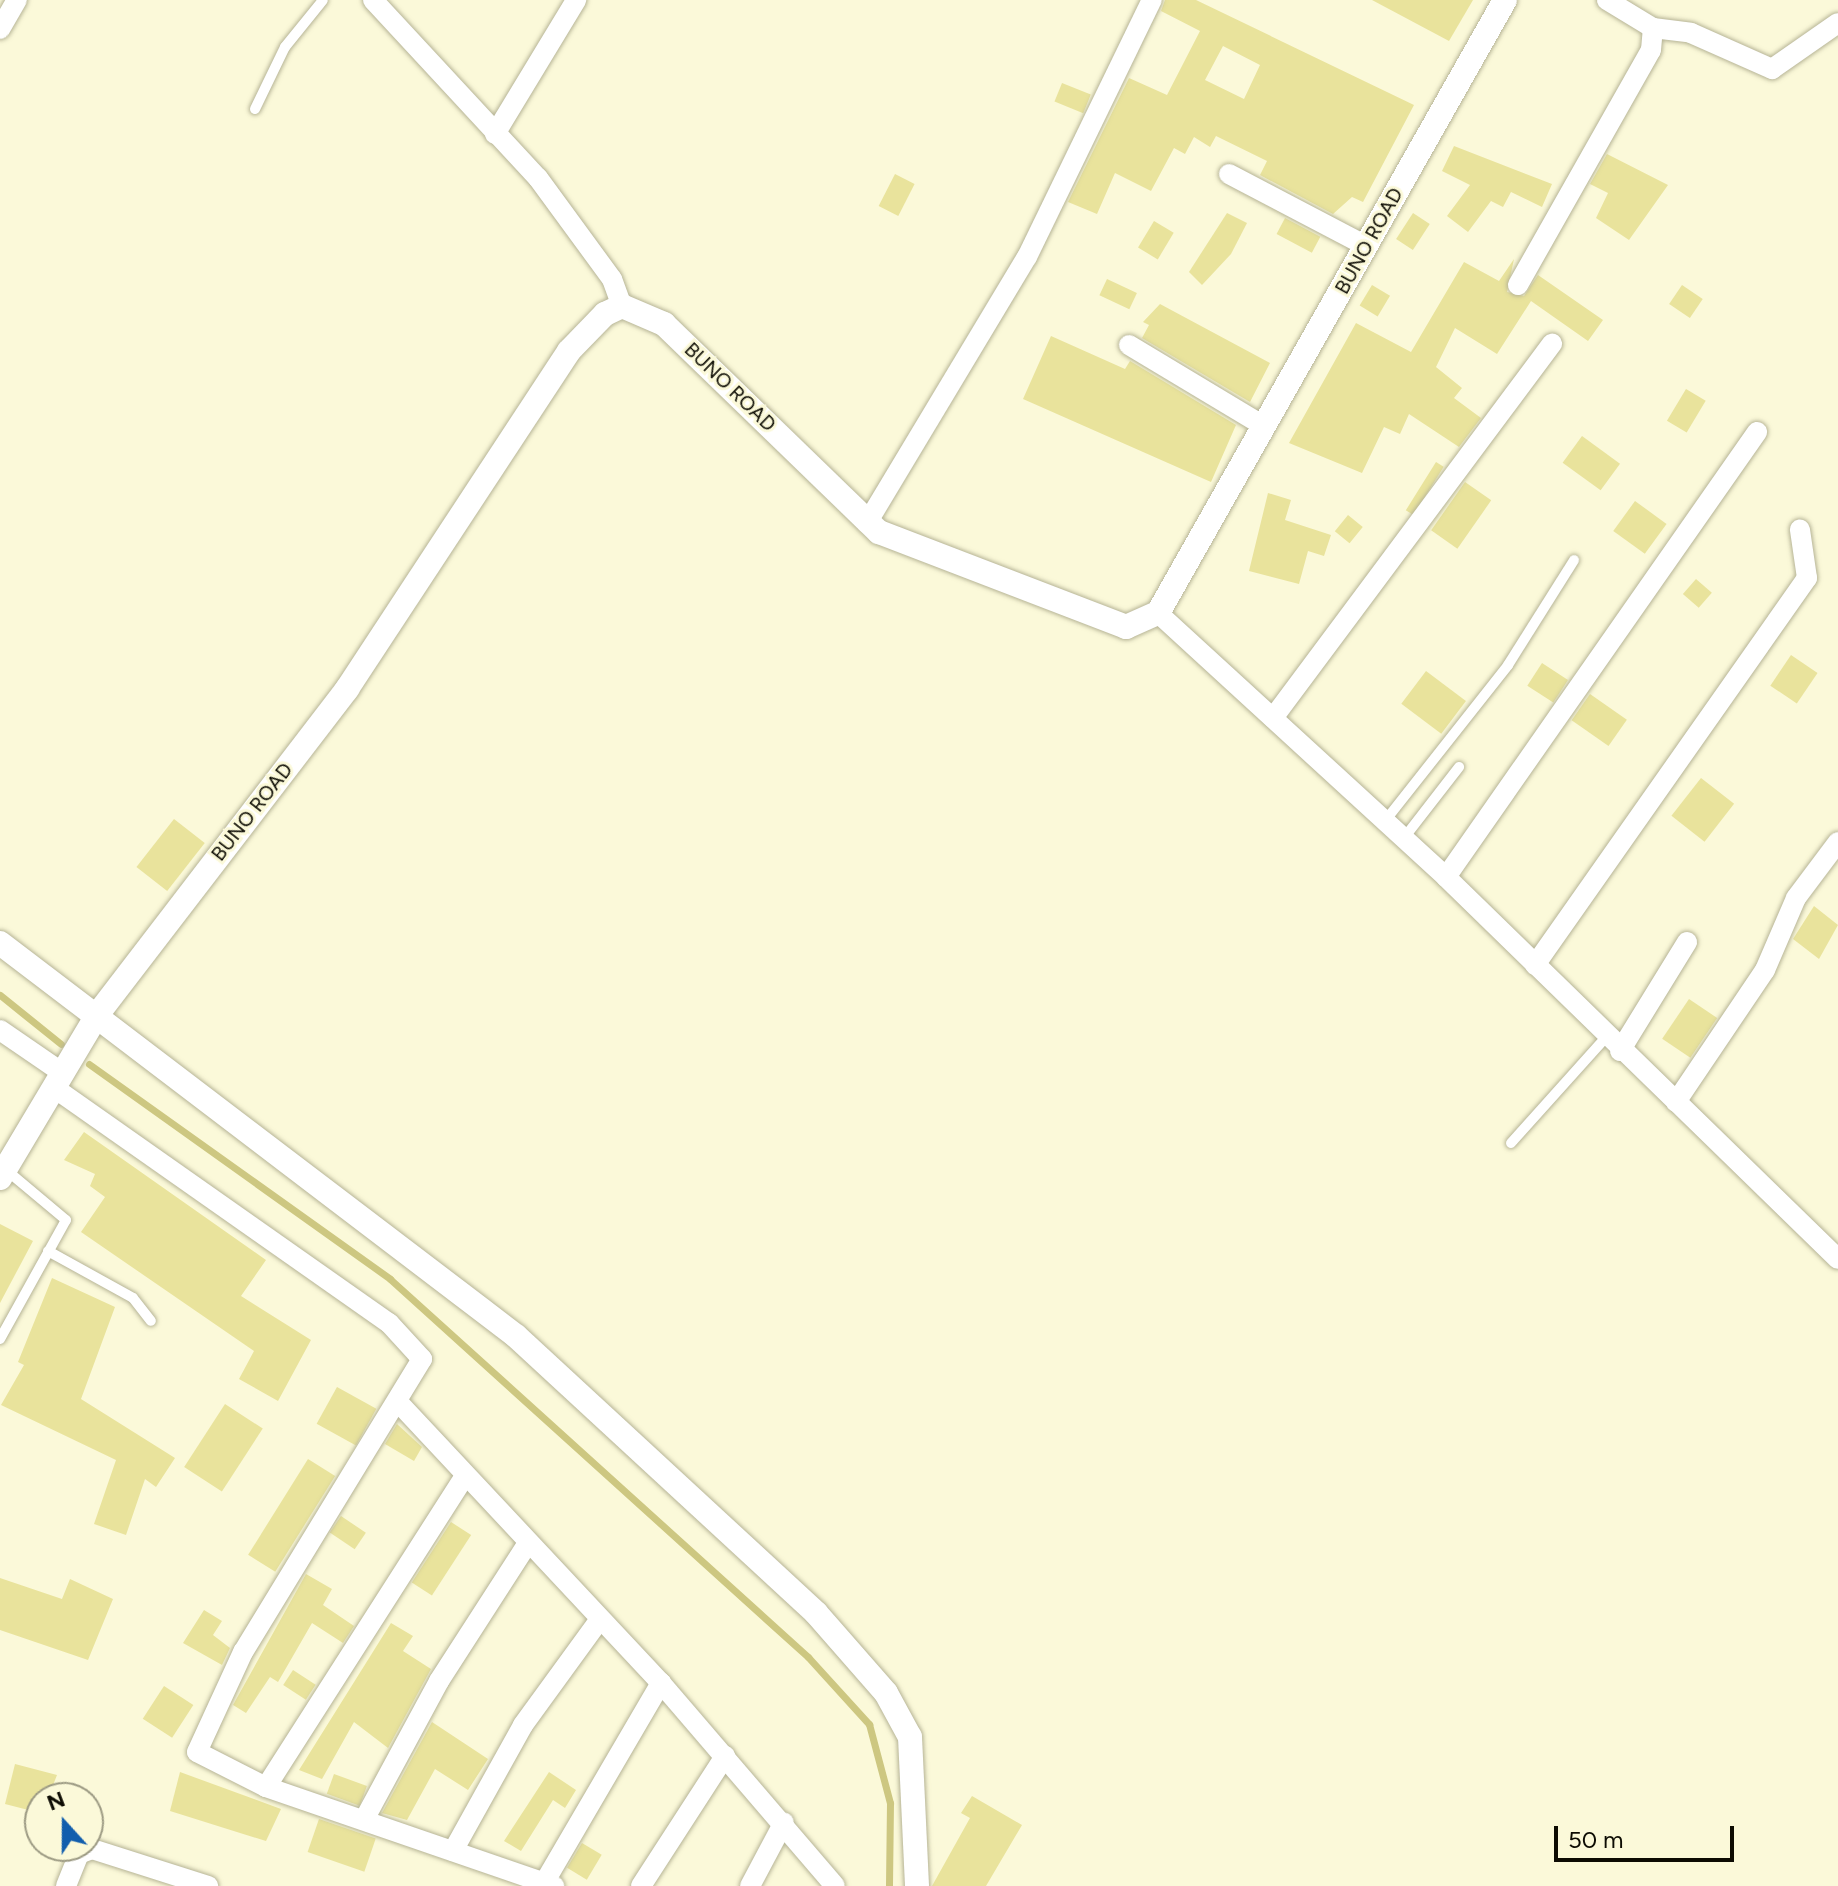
<!DOCTYPE html>
<html>
<head>
<meta charset="utf-8">
<style>
  body { margin:0 }
  #map { position:relative; width:1838px; height:1886px; overflow:hidden; background:#fbf9d9; font-family:Figtree,sans-serif }
  div>[style] { position:absolute }
  .stream>* { height:7px; margin:-3.5px; padding:0 3.5px; transform-origin:3.5px; border-radius:3.5px; background:#cdc781 }
  .building>* { inset:0; background:#e9e39c; transform-origin:0 0 }
  .roads { filter:drop-shadow(0 0 2px #b6b496) drop-shadow(0 0 2px #b6b496) }
  .service>* { height:10px; margin:-5px; padding:0 5px; transform-origin:5px; border-radius:5px; background:#fff }
  .minor>* { height:20px; margin:-10px; padding:0 10px; transform-origin:10px; border-radius:10px; background:#fff }
  .tertiary>* { height:24px; margin:-12px; padding:0 12px; transform-origin:12px; border-radius:12px; background:#fff }
  span { translate:-50% -50%; white-space:nowrap; text-align:center; line-height:1.15; -webkit-text-stroke:6px #fbf9d9; paint-order:stroke }
  .street-label { font-size:20px; color:#0d0c03 }
  .north { position:absolute; left:24px; top:1782px; width:80px; height:80px; box-sizing:border-box; background:#fbf9d9; border:2px solid #9c9a83; border-radius:50%; rotate:339deg; font-size:22px; font-weight:700; line-height:32px; text-align:center; color:#0d0c03 }
  .north::after { content:''; display:block; margin:auto; width:28px; height:36px; background:#125ead; clip-path:polygon(50% 0,100% 100%,50% 72%,0 100%) }
  .scale { position:absolute; left:1554px; top:1826px; width:180px; height:36px; box-sizing:border-box; border:4px solid #0d0c03; border-top:0; padding-left:10px; font-size:24px; line-height:28px; white-space:nowrap; color:#0d0c03; -webkit-text-stroke:6px #fbf9d9; paint-order:stroke }
</style>
</head>
<body>
<div id="map">
  <div class="stream">
    <i style="left:0;top:995px;width:78px;rotate:38.8deg"></i>
    <i style="left:89px;top:1064px;width:370px;rotate:35.5deg"></i>
    <i style="left:390px;top:1279px;width:564px;rotate:42.12deg"></i>
    <i style="left:808px;top:1657px;width:91px;rotate:47.7deg"></i>
    <i style="left:869px;top:1724px;width:82px;rotate:75.1deg"></i>
    <i style="left:890px;top:1803px;width:83px;rotate:90.7deg"></i>
  </div>
  <div class="building">
    <i style="clip-path:polygon(evenodd,1165px 0,1196px 0,1414px 105px,1363px 202px,1352px 197px,1333px 214px,1260px 175px,1267px 161px,1216px 136px,1210px 147px,1194px 137px,1185px 154px,1174px 148px,1151px 191px,1115px 173px,1097px 214px,1068px 202px,1129px 78px,1167px 95px,1200px 31px,1161px 11px,1165px 0,1223px 46px,1260px 65px,1244px 99px,1205px 80px,1223px 46px)"></i>
    <i style="clip-path:polygon(1372px 0,1473px 0,1449px 41px)"></i>
    <i style="left:1062px;top:83px;width:31px;height:20px;rotate:22deg"></i>
    <i style="clip-path:polygon(1454px 146px,1552px 184px,1542px 207px,1511px 192px,1503px 207px,1491px 201px,1468px 232px,1447px 216px,1470px 185px,1442px 171px)"></i>
    <i style="clip-path:polygon(1607px 154px,1668px 185px,1629px 240px,1596px 218px,1608px 193px,1590px 184px)"></i>
    <i style="left:895px;top:174px;width:22px;height:36px;rotate:27deg"></i>
    <i style="clip-path:polygon(1227px 213px,1247px 223px,1231px 254px,1202px 285px,1189px 272px)"></i>
    <i style="left:1413px;top:213px;width:20px;height:31px;rotate:33deg"></i>
    <i style="left:1285px;top:218px;width:40px;height:18px;rotate:28deg"></i>
    <i style="left:1154px;top:221px;width:23px;height:31px;rotate:31deg"></i>
    <i style="clip-path:polygon(1514px 259px,1507px 292px,1524px 296px,1538px 275px,1603px 320px,1588px 341px,1531px 301px,1497px 354px,1455px 328px,1436px 367px,1462px 388px,1454px 398px,1481px 418px,1459px 447px,1409px 414px,1400px 434px,1384px 427px,1362px 473px,1289px 443px,1356px 323px,1411px 352px,1464px 262px,1499px 281px)"></i>
    <i style="left:1107px;top:279px;width:33px;height:18px;rotate:25deg"></i>
    <i style="left:1372px;top:285px;width:21px;height:24px;rotate:31deg"></i>
    <i style="left:1682px;top:285px;width:25px;height:23px;rotate:34deg"></i>
    <i style="clip-path:polygon(1160px 304px,1270px 363px,1250px 402px,1142px 338px,1149px 325px,1143px 322px)"></i>
    <i style="clip-path:polygon(1051px 336px,1125px 369px,1130px 361px,1236px 425px,1211px 482px,1023px 399px)"></i>
    <i style="left:1686px;top:389px;width:23px;height:37px;rotate:31deg"></i>
    <i style="left:1582px;top:436px;width:47px;height:33px;rotate:36deg"></i>
    <i style="left:1436px;top:462px;width:9px;height:57px;rotate:32deg"></i>
    <i style="left:1465px;top:482px;width:32px;height:59px;rotate:35deg"></i>
    <i style="clip-path:polygon(1268px 493px,1291px 500px,1285px 520px,1331px 535px,1324px 556px,1308px 551px,1299px 584px,1249px 571px)"></i>
    <i style="left:1635px;top:501px;width:39px;height:37px;rotate:36deg"></i>
    <i style="left:1348px;top:515px;width:19px;height:21px;rotate:39deg"></i>
    <i style="left:1696px;top:579px;width:21px;height:20px;rotate:41deg"></i>
    <i style="left:1791px;top:655px;width:32px;height:37px;rotate:34deg"></i>
    <i style="left:1542px;top:663px;width:31px;height:27px;rotate:33deg"></i>
    <i style="left:1426px;top:671px;width:50px;height:41px;rotate:37deg"></i>
    <i style="left:1590px;top:694px;width:45px;height:32px;rotate:35deg"></i>
    <i style="left:1701px;top:778px;width:42px;height:48px;rotate:38deg"></i>
    <i style="left:174px;top:819px;width:39px;height:61px;rotate:38deg"></i>
    <i style="clip-path:polygon(1814px 906px,1838px 925px,1819px 959px,1793px 939px)"></i>
    <i style="left:1689px;top:999px;width:34px;height:48px;rotate:34deg"></i>
    <i style="clip-path:polygon(84px 1132px,266px 1260px,241px 1296px,311px 1340px,278px 1401px,239px 1379px,254px 1351px,81px 1232px,105px 1197px,90px 1186px,95px 1174px,64px 1160px)"></i>
    <i style="clip-path:polygon(0 1224px,33px 1241px,0 1303px)"></i>
    <i style="clip-path:polygon(52px 1278px,115px 1307px,81px 1399px,175px 1458px,156px 1487px,145px 1479px,126px 1535px,94px 1524px,116px 1460px,1px 1405px,24px 1365px,18px 1362px)"></i>
    <i style="left:337px;top:1387px;width:45px;height:42px;rotate:29deg"></i>
    <i style="left:225px;top:1404px;width:45px;height:75px;rotate:33deg"></i>
    <i style="clip-path:polygon(397px 1424px,422px 1447px,414px 1461px,385px 1444px)"></i>
    <i style="left:308px;top:1459px;width:32px;height:113px;rotate:32deg"></i>
    <i style="left:341px;top:1516px;width:30px;height:20px;rotate:34deg"></i>
    <i style="left:451px;top:1522px;width:24px;height:72px;rotate:33deg"></i>
    <i style="clip-path:polygon(306px 1574px,332px 1589px,323px 1605px,354px 1626px,343px 1643px,312px 1623px,278px 1682px,270px 1677px,246px 1713px,233px 1705px)"></i>
    <i style="clip-path:polygon(0 1578px,62px 1599px,70px 1579px,113px 1599px,88px 1660px,0 1630px)"></i>
    <i style="clip-path:polygon(204px 1610px,222px 1621px,213px 1635px,230px 1648px,222px 1665px,183px 1643px)"></i>
    <i style="clip-path:polygon(391px 1623px,413px 1636px,403px 1651px,431px 1669px,388px 1748px,354px 1722px,322px 1779px,299px 1770px)"></i>
    <i style="left:293px;top:1670px;width:27px;height:18px;rotate:33deg"></i>
    <i style="left:164px;top:1686px;width:35px;height:39px;rotate:33deg"></i>
    <i style="clip-path:polygon(432px 1722px,488px 1759px,468px 1790px,435px 1769px,407px 1820px,382px 1813px)"></i>
    <i style="clip-path:polygon(15px 1764px,57px 1775px,48px 1798px,40px 1798px,40px 1813px,5px 1804px)"></i>
    <i style="clip-path:polygon(180px 1772px,281px 1809px,266px 1841px,170px 1811px)"></i>
    <i style="clip-path:polygon(549px 1772px,576px 1790px,565px 1808px,553px 1800px,521px 1851px,504px 1841px)"></i>
    <i style="left:334px;top:1774px;width:35px;height:21px;rotate:20deg"></i>
    <i style="clip-path:polygon(972px 1796px,1022px 1825px,986px 1886px,932px 1886px,970px 1818px,961px 1813px)"></i>
    <i style="left:319px;top:1819px;width:60px;height:35px;rotate:19deg"></i>
    <i style="left:582px;top:1843px;width:23px;height:29px;rotate:31deg"></i>
  </div>
  <div class="roads">
    <div class="service">
      <i style="left:255px;top:109px;width:69px;rotate:-64.2deg"></i>
      <i style="left:285px;top:47px;width:60px;rotate:-51deg"></i>
      <i style="left:1385px;top:821px;width:199px;rotate:-51.7deg"></i>
      <i style="left:1508px;top:665px;width:124px;rotate:-57.8deg"></i>
      <i style="left:1404px;top:838px;width:90px;rotate:-52.2deg"></i>
      <i style="left:1511px;top:1143px;width:142px;rotate:-48.1deg"></i>
      <i style="left:48px;top:1251px;width:97px;rotate:28.9deg"></i>
      <i style="left:133px;top:1298px;width:29px;rotate:52deg"></i>
      <i style="left:0;top:1339px;width:136px;rotate:-61deg"></i>
      <i style="left:66px;top:1220px;width:80px;rotate:-140.1deg"></i>
    </div>
    <div class="minor">
      <i style="left:373px;top:0;width:243px;rotate:47.2deg"></i>
      <i style="left:538px;top:178px;width:125px;rotate:53.8deg"></i>
      <i style="left:612px;top:279px;width:29px;rotate:70deg"></i>
      <i style="left:1653px;top:28px;width:38px;rotate:7deg"></i>
      <i style="left:1691px;top:33px;width:89px;rotate:24deg"></i>
      <i style="left:1772px;top:69px;width:80px;rotate:-34.9deg"></i>
      <i style="left:0;top:29px;width:34px;rotate:-60deg"></i>
      <i style="left:495px;top:134px;width:157px;rotate:-58.8deg"></i>
      <i style="left:1229px;top:174px;width:155px;rotate:27.7deg"></i>
      <i style="left:1518px;top:285px;width:270px;rotate:-60.5deg"></i>
      <i style="left:1651px;top:50px;width:22px;rotate:-85deg"></i>
      <i style="left:1653px;top:28px;width:54px;rotate:-148.7deg"></i>
      <i style="left:1129px;top:345px;width:157px;rotate:31deg"></i>
      <i style="left:867px;top:523px;width:310px;rotate:-59deg"></i>
      <i style="left:1027px;top:257px;width:286px;rotate:-64.1deg"></i>
      <i style="left:1158px;top:613px;width:391px;rotate:42.5deg"></i>
      <i style="left:1446px;top:877px;width:547px;rotate:44.26deg"></i>
      <i style="left:1273px;top:718px;width:467px;rotate:-53.3deg"></i>
      <i style="left:1446px;top:877px;width:543px;rotate:-55.05deg"></i>
      <i style="left:1535px;top:965px;width:473px;rotate:-54.9deg"></i>
      <i style="left:1807px;top:578px;width:49px;rotate:-98.3deg"></i>
      <i style="left:0;top:1030px;width:74px;rotate:34.5deg"></i>
      <i style="left:1620px;top:1051px;width:128px;rotate:-58.4deg"></i>
      <i style="left:53px;top:1087px;width:411px;rotate:35.1deg"></i>
      <i style="left:389px;top:1323px;width:49px;rotate:47.5deg"></i>
      <i style="left:422px;top:1359px;width:343px;rotate:121.4deg"></i>
      <i style="left:243px;top:1652px;width:110px;rotate:114.7deg"></i>
      <i style="left:197px;top:1752px;width:77px;rotate:26.9deg"></i>
      <i style="left:266px;top:1787px;width:305px;rotate:19deg"></i>
      <i style="left:1676px;top:1102px;width:159px;rotate:-56deg"></i>
      <i style="left:1765px;top:970px;width:78px;rotate:-66.7deg"></i>
      <i style="left:1796px;top:898px;width:70px;rotate:-53.1deg"></i>
      <i style="left:398px;top:1402px;width:385px;rotate:46.9deg"></i>
      <i style="left:661px;top:1683px;width:267px;rotate:49.4deg"></i>
      <i style="left:266px;top:1787px;width:369px;rotate:-57.4deg"></i>
      <i style="left:365px;top:1818px;width:156px;rotate:-61.6deg"></i>
      <i style="left:439px;top:1681px;width:164px;rotate:-57.2deg"></i>
      <i style="left:453px;top:1851px;width:144px;rotate:-60.9deg"></i>
      <i style="left:523px;top:1725px;width:131px;rotate:-54deg"></i>
      <i style="left:544px;top:1883px;width:232px;rotate:-59.7deg"></i>
      <i style="left:66px;top:1886px;width:35px;rotate:-68deg"></i>
      <i style="left:79px;top:1854px;width:14px;rotate:-21deg"></i>
      <i style="left:92px;top:1849px;width:122px;rotate:17.7deg"></i>
      <i style="left:641px;top:1886px;width:155px;rotate:-57.1deg"></i>
      <i style="left:750px;top:1886px;width:72px;rotate:-62deg"></i>
    </div>
    <div class="tertiary">
      <i style="left:0;top:943px;width:649px;rotate:37.29deg"></i>
      <i style="left:516px;top:1336px;width:408px;rotate:42.7deg"></i>
      <i style="left:816px;top:1613px;width:106px;rotate:48.8deg"></i>
      <i style="left:886px;top:1693px;width:50px;rotate:61.4deg"></i>
      <i style="left:910px;top:1737px;width:149px;rotate:87.3deg"></i>
      <i style="left:0;top:1178px;width:190px;rotate:-59.2deg"></i>
      <i style="left:97px;top:1015px;width:411px;rotate:-52.5deg"></i>
      <i style="left:347px;top:689px;width:404px;rotate:-56.7deg"></i>
      <i style="left:569px;top:351px;width:52px;rotate:-45.8deg"></i>
      <i style="left:605px;top:314px;width:19px;rotate:-25deg"></i>
      <i style="left:622px;top:306px;width:46px;rotate:23.2deg"></i>
      <i style="left:664px;top:324px;width:299px;rotate:44.1deg"></i>
      <i style="left:879px;top:532px;width:265px;rotate:21deg"></i>
      <i style="left:1126px;top:627px;width:35px;rotate:-24deg"></i>
      <i style="left:1158px;top:613px;width:704px;rotate:-60.49deg"></i>
    </div>
  </div>
  <div class="street-label">
    <span style="left:1369px;top:241px;rotate:-61deg">BUNO ROAD</span>
    <span style="left:730px;top:387px;rotate:44deg">BUNO ROAD</span>
    <span style="left:252px;top:812px;rotate:-52deg">BUNO ROAD</span>
  </div>
  <div class="north">N</div>
  <div class="scale">50 m</div>
</div>
</body>
</html>
